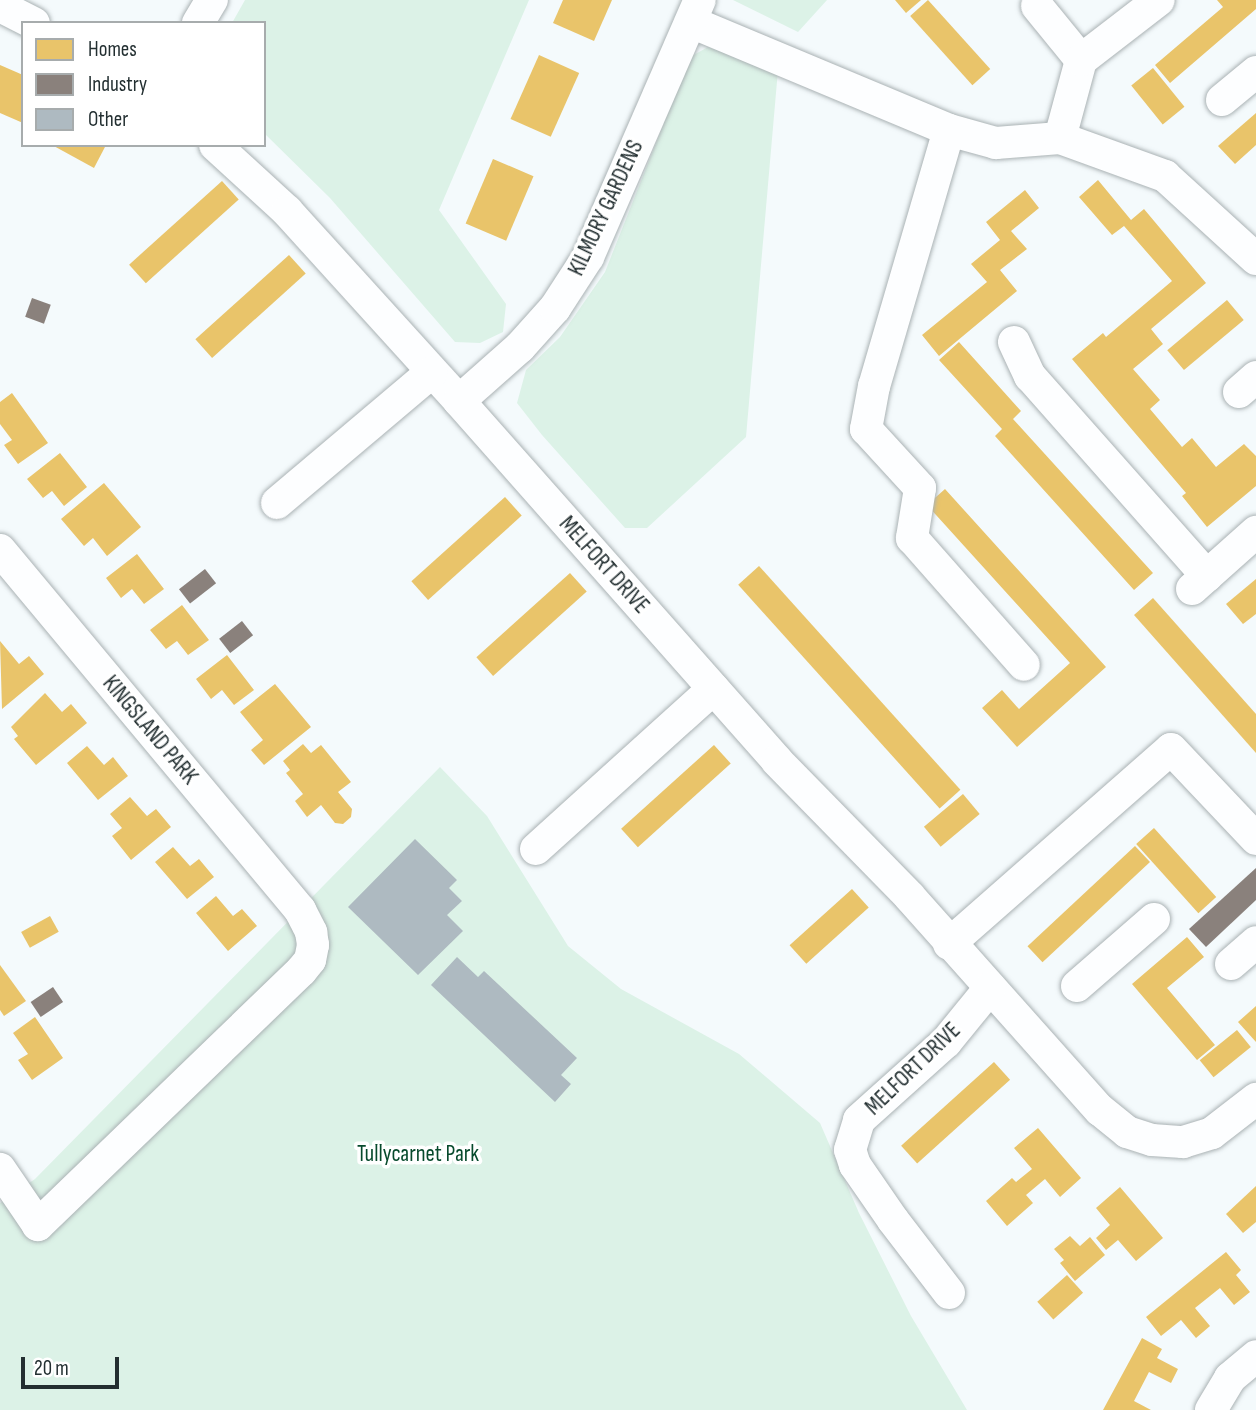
<!DOCTYPE html>
<html>
<head>
<meta charset="utf-8">
<style>
  body { margin:0 }
  #map { position:relative; width:1256px; height:1410px; overflow:hidden; background:#f4fafc; font-family:"Sofia Sans Condensed",sans-serif }
  div>[style] { position:absolute }
  .green>* { inset:0; background:#dcf2e7 }
  .homes>* { inset:0; background:#e9c46a; transform-origin:0 0 }
  .industry>* { inset:0; background:#8a817c; transform-origin:0 0 }
  .building>* { inset:0; background:#aebac1 }
  .roads { filter:drop-shadow(0 0 2px #aab2b4) drop-shadow(0 0 2px #aab2b4) }
  .minor>* { height:32px; margin:-16px; padding:0 16px; transform-origin:16px; border-radius:16px; background:#fdfeff }
  span { translate:-50% -50%; white-space:nowrap; text-align:center; line-height:1.15; -webkit-text-stroke:7px #fff; paint-order:stroke }
  .street-label { font-size:23px; color:#232f31 }
  .park-label { font-size:23px; color:#074a2c }
  .legend { position:absolute; left:21px; top:21px; width:245px; height:126px; box-sizing:border-box; background:#fff; border:2px solid #a7acad; margin:0; padding:9px 12px; list-style:none; font-size:21px; color:#232f31 }
  .legend li { display:flex; align-items:center; gap:14px; height:35px }
  .legend b { width:35px; border:2px solid #a7acad }
  .scale { position:absolute; left:21px; top:1357px; width:98px; height:32px; box-sizing:border-box; border:4px solid #232f31; border-top:0; padding-left:9px; font-size:21px; line-height:24px; white-space:nowrap; color:#232f31; -webkit-text-stroke:5px #fff; paint-order:stroke }
</style>
</head>
<body>
<div id="map">
  <div class="green">
    <i style="clip-path:polygon(245px 0,529px 0,439px 210px,506px 304px,503px 332px,480px 343px,455px 342px,330px 198px,264px 133px,264px 23px,232px 23px)"></i>
    <i style="clip-path:polygon(733px 0,827px 0,798px 32px)"></i>
    <i style="clip-path:polygon(708px 47px,778px 70px,746px 437px,647px 528px,625px 528px,542px 435px,517px 403px,526px 370px,560px 337px,605px 272px,690px 57px)"></i>
    <i style="clip-path:polygon(440px 767px,487px 816px,568px 946px,621px 989px,739px 1054px,820px 1123px,859px 1213px,911px 1316px,967px 1410px,0 1410px,0 1203px,35px 1179px)"></i>
  </div>
  <div class="homes">
    <i style="clip-path:polygon(563px 0,612px 0,594px 41px,553px 23px)"></i>
    <i style="clip-path:polygon(895px 0,921px 0,906px 13px)"></i>
    <i style="left:928px;top:0;width:93px;height:24px;rotate:48deg"></i>
    <i style="clip-path:polygon(1217px 0,1256px 0,1256px 9px,1170px 83px,1155px 65px,1223px 7px)"></i>
    <i style="left:539px;top:55px;width:44px;height:70px;rotate:24deg"></i>
    <i style="clip-path:polygon(0 65px,23px 75px,23px 123px,0 113px)"></i>
    <i style="left:1153px;top:68px;width:50px;height:28px;rotate:51deg"></i>
    <i style="clip-path:polygon(1256px 113px,1256px 145px,1235px 164px,1218px 146px)"></i>
    <i style="clip-path:polygon(52px 145px,106px 145px,94px 168px)"></i>
    <i style="left:493px;top:159px;width:44px;height:70px;rotate:23deg"></i>
    <i style="clip-path:polygon(1098px 180px,1131px 220px,1144px 209px,1206px 283px,1151px 329px,1163px 344px,1133px 369px,1160px 400px,1150px 409px,1182px 447px,1192px 438px,1216px 467px,1244px 444px,1256px 456px,1256px 486px,1207px 527px,1182px 496px,1186px 493px,1072px 359px,1103px 333px,1106px 337px,1172px 281px,1124px 226px,1112px 235px,1079px 197px)"></i>
    <i style="left:222px;top:181px;width:25px;height:125px;rotate:48deg"></i>
    <i style="clip-path:polygon(1025px 190px,1039px 208px,1011px 231px,1027px 249px,1000px 270px,1017px 291px,939px 356px,922px 335px,987px 282px,971px 264px,1000px 240px,986px 222px)"></i>
    <i style="left:289px;top:255px;width:25px;height:126px;rotate:48deg"></i>
    <i style="left:1227px;top:300px;width:26px;height:78px;rotate:50deg"></i>
    <i style="clip-path:polygon(959px 342px,1021px 411px,1013px 419px,1153px 573px,1134px 590px,995px 436px,1002px 429px,939px 360px)"></i>
    <i style="clip-path:polygon(12px 393px,48px 443px,18px 464px,4px 445px,12px 440px,0 424px,0 402px)"></i>
    <i style="clip-path:polygon(60px 453px,87px 487px,64px 506px,52px 491px,43px 498px,27px 479px)"></i>
    <i style="clip-path:polygon(104px 483px,141px 527px,107px 556px,93px 538px,84px 546px,61px 519px)"></i>
    <i style="clip-path:polygon(945px 489px,1106px 667px,1017px 747px,982px 708px,1002px 690px,1019px 709px,1070px 663px,927px 505px)"></i>
    <i style="left:505px;top:497px;width:25px;height:126px;rotate:48deg"></i>
    <i style="clip-path:polygon(137px 554px,164px 589px,144px 604px,132px 589px,121px 598px,106px 578px)"></i>
    <i style="left:759px;top:566px;width:301px;height:28px;rotate:48deg"></i>
    <i style="left:570px;top:573px;width:25px;height:126px;rotate:48deg"></i>
    <i style="clip-path:polygon(1256px 579px,1256px 614px,1243px 624px,1226px 604px)"></i>
    <i style="clip-path:polygon(1153px 598px,1256px 714px,1256px 753px,1134px 615px)"></i>
    <i style="clip-path:polygon(182px 605px,209px 640px,188px 655px,177px 641px,166px 649px,150px 630px)"></i>
    <i style="clip-path:polygon(0 641px,19px 664px,29px 656px,44px 674px,2px 709px)"></i>
    <i style="clip-path:polygon(227px 655px,254px 690px,234px 705px,222px 690px,211px 699px,196px 679px)"></i>
    <i style="clip-path:polygon(275px 684px,311px 727px,264px 765px,251px 750px,263px 740px,240px 712px)"></i>
    <i style="clip-path:polygon(45px 693px,62px 712px,71px 704px,87px 723px,36px 765px,14px 739px,18px 736px,11px 727px)"></i>
    <i style="clip-path:polygon(303px 744px,311px 753px,321px 745px,351px 782px,338px 792px,352px 809px,351px 817px,343px 824px,335px 823px,321px 805px,307px 817px,295px 801px,303px 794px,286px 773px,290px 770px,283px 761px)"></i>
    <i style="left:714px;top:745px;width:25px;height:125px;rotate:48deg"></i>
    <i style="clip-path:polygon(87px 746px,104px 765px,113px 757px,128px 776px,98px 800px,67px 763px)"></i>
    <i style="left:963px;top:794px;width:26px;height:51px;rotate:50deg"></i>
    <i style="clip-path:polygon(130px 797px,147px 816px,156px 809px,171px 827px,131px 860px,112px 836px,122px 828px,110px 814px)"></i>
    <i style="left:1154px;top:828px;width:93px;height:24px;rotate:48deg"></i>
    <i style="left:1135px;top:846px;width:22px;height:147px;rotate:47deg"></i>
    <i style="clip-path:polygon(173px 847px,190px 866px,199px 859px,214px 877px,187px 899px,155px 862px)"></i>
    <i style="left:852px;top:889px;width:25px;height:84px;rotate:48deg"></i>
    <i style="clip-path:polygon(216px 896px,233px 916px,242px 909px,257px 926px,228px 951px,196px 913px)"></i>
    <i style="left:50px;top:916px;width:18px;height:33px;rotate:61deg"></i>
    <i style="clip-path:polygon(1187px 937px,1204px 957px,1167px 988px,1215px 1045px,1197px 1060px,1132px 984px)"></i>
    <i style="clip-path:polygon(0 965px,26px 1001px,4px 1016px,0 1010px)"></i>
    <i style="clip-path:polygon(1256px 1006px,1256px 1042px,1238px 1022px)"></i>
    <i style="clip-path:polygon(35px 1017px,63px 1058px,32px 1080px,18px 1060px,28px 1054px,13px 1033px)"></i>
    <i style="left:1237px;top:1030px;width:22px;height:48px;rotate:51deg"></i>
    <i style="left:994px;top:1062px;width:24px;height:125px;rotate:48deg"></i>
    <i style="clip-path:polygon(1038px 1128px,1081px 1178px,1060px 1197px,1045px 1179px,1026px 1195px,1033px 1203px,1007px 1226px,986px 1201px,1012px 1178px,1016px 1182px,1032px 1169px,1014px 1148px)"></i>
    <i style="clip-path:polygon(1256px 1186px,1256px 1222px,1243px 1233px,1226px 1214px)"></i>
    <i style="clip-path:polygon(1120px 1187px,1163px 1238px,1136px 1261px,1118px 1240px,1106px 1250px,1096px 1238px,1110px 1225px,1096px 1208px)"></i>
    <i style="clip-path:polygon(1070px 1236px,1080px 1246px,1090px 1237px,1105px 1255px,1075px 1281px,1060px 1263px,1064px 1260px,1054px 1249px)"></i>
    <i style="clip-path:polygon(1226px 1252px,1241px 1270px,1236px 1275px,1250px 1292px,1234px 1305px,1220px 1288px,1195px 1308px,1210px 1326px,1196px 1338px,1181px 1320px,1161px 1336px,1146px 1317px)"></i>
    <i style="left:1067px;top:1275px;width:24px;height:40px;rotate:48deg"></i>
    <i style="clip-path:polygon(1142px 1338px,1162px 1349px,1157px 1358px,1178px 1369px,1171px 1383px,1149px 1372px,1134px 1401px,1151px 1410px,1103px 1410px)"></i>
  </div>
  <div class="industry">
    <i style="left:32px;top:298px;width:20px;height:20px;rotate:20deg"></i>
    <i style="left:205px;top:569px;width:18px;height:33px;rotate:52deg"></i>
    <i style="left:242px;top:621px;width:18px;height:29px;rotate:52deg"></i>
    <i style="clip-path:polygon(1256px 868px,1256px 900px,1206px 947px,1189px 929px)"></i>
    <i style="left:53px;top:987px;width:18px;height:27px;rotate:56deg"></i>
  </div>
  <div class="building">
    <i style="clip-path:polygon(415px 839px,457px 880px,449px 888px,462px 901px,447px 915px,463px 931px,418px 975px,348px 907px)"></i>
    <i style="clip-path:polygon(457px 957px,478px 977px,484px 971px,577px 1058px,561px 1075px,571px 1084px,555px 1102px,431px 985px)"></i>
  </div>
  <div class="roads">
    <div class="minor">
      <i style="left:0;top:6px;width:38px;rotate:27deg"></i>
      <i style="left:1037px;top:6px;width:70px;rotate:50.8deg"></i>
      <i style="left:691px;top:22px;width:280px;rotate:22.7deg"></i>
      <i style="left:949px;top:130px;width:49px;rotate:15.5deg"></i>
      <i style="left:996px;top:143px;width:64px;rotate:-4.5deg"></i>
      <i style="left:1060px;top:138px;width:112px;rotate:19.9deg"></i>
      <i style="left:1165px;top:176px;width:123px;rotate:42.4deg"></i>
      <i style="left:198px;top:23px;width:27px;rotate:-59deg"></i>
      <i style="left:1222px;top:100px;width:44px;rotate:-39.5deg"></i>
      <i style="left:949px;top:130px;width:267px;rotate:106.3deg"></i>
      <i style="left:874px;top:386px;width:44px;rotate:100.5deg"></i>
      <i style="left:866px;top:429px;width:80px;rotate:47.5deg"></i>
      <i style="left:920px;top:488px;width:51px;rotate:99.1deg"></i>
      <i style="left:912px;top:538px;width:169px;rotate:48.6deg"></i>
      <i style="left:1060px;top:138px;width:81px;rotate:-74.9deg"></i>
      <i style="left:1081px;top:60px;width:98px;rotate:-37.6deg"></i>
      <i style="left:215px;top:145px;width:98px;rotate:42.5deg"></i>
      <i style="left:287px;top:211px;width:256px;rotate:47.8deg"></i>
      <i style="left:459px;top:401px;width:480px;rotate:48.5deg"></i>
      <i style="left:777px;top:761px;width:189px;rotate:45.6deg"></i>
      <i style="left:909px;top:896px;width:287px;rotate:48.3deg"></i>
      <i style="left:1100px;top:1110px;width:35px;rotate:39deg"></i>
      <i style="left:1127px;top:1132px;width:26px;rotate:18deg"></i>
      <i style="left:1152px;top:1140px;width:31px;rotate:4deg"></i>
      <i style="left:1183px;top:1142px;width:30px;rotate:-17deg"></i>
      <i style="left:1212px;top:1133px;width:56px;rotate:-37.7deg"></i>
      <i style="left:1014px;top:342px;width:38px;rotate:65deg"></i>
      <i style="left:1030px;top:376px;width:267px;rotate:48.5deg"></i>
      <i style="left:1239px;top:392px;width:23px;rotate:-41deg"></i>
      <i style="left:459px;top:401px;width:81px;rotate:-41.5deg"></i>
      <i style="left:520px;top:347px;width:52px;rotate:-48.1deg"></i>
      <i style="left:555px;top:308px;width:61px;rotate:-57.1deg"></i>
      <i style="left:588px;top:257px;width:280px;rotate:-66.5deg"></i>
      <i style="left:277px;top:503px;width:202px;rotate:-40.2deg"></i>
      <i style="left:0;top:550px;width:469px;rotate:50.2deg"></i>
      <i style="left:300px;top:910px;width:25px;rotate:63deg"></i>
      <i style="left:311px;top:932px;width:13px;rotate:81deg"></i>
      <i style="left:313px;top:945px;width:15px;rotate:101deg"></i>
      <i style="left:310px;top:960px;width:14px;rotate:129deg"></i>
      <i style="left:301px;top:971px;width:366px;rotate:136deg"></i>
      <i style="left:38px;top:1225px;width:68px;rotate:-124.2deg"></i>
      <i style="left:1192px;top:589px;width:86px;rotate:-41.7deg"></i>
      <i style="left:536px;top:849px;width:239px;rotate:-42.1deg"></i>
      <i style="left:949px;top:944px;width:295px;rotate:-41.3deg"></i>
      <i style="left:1171px;top:749px;width:124px;rotate:46.6deg"></i>
      <i style="left:1231px;top:964px;width:33px;rotate:-41deg"></i>
      <i style="left:1077px;top:986px;width:102px;rotate:-41deg"></i>
      <i style="left:949px;top:1293px;width:92px;rotate:-127.5deg"></i>
      <i style="left:893px;top:1220px;width:67px;rotate:-124.6deg"></i>
      <i style="left:855px;top:1165px;width:16px;rotate:-108deg"></i>
      <i style="left:850px;top:1150px;width:31px;rotate:-73deg"></i>
      <i style="left:859px;top:1120px;width:117px;rotate:-41.9deg"></i>
      <i style="left:946px;top:1042px;width:70px;rotate:-50.8deg"></i>
      <i style="left:1211px;top:1410px;width:37px;rotate:-59deg"></i>
      <i style="left:1230px;top:1378px;width:34px;rotate:-40deg"></i>
    </div>
  </div>
  <div class="street-label">
    <span style="left:606px;top:208px;rotate:-65deg">KILMORY GARDENS</span>
    <span style="left:604px;top:565px;rotate:48deg">MELFORT DRIVE</span>
    <span style="left:150px;top:730px;rotate:50deg">KINGSLAND PARK</span>
    <span style="left:913px;top:1069px;rotate:-44deg">MELFORT DRIVE</span>
  </div>
  <div class="park-label">
    <span style="left:418px;top:1154px">Tullycarnet Park</span>
  </div>
  <ul class="legend">
  <li><b style="height:19px;background:#e9c46a"></b>Homes</li>
  <li><b style="height:19px;background:#8a817c"></b>Industry</li>
  <li><b style="height:19px;background:#aebac1"></b>Other</li>
  </ul>
  <div class="scale">20 m</div>
</div>
</body>
</html>
